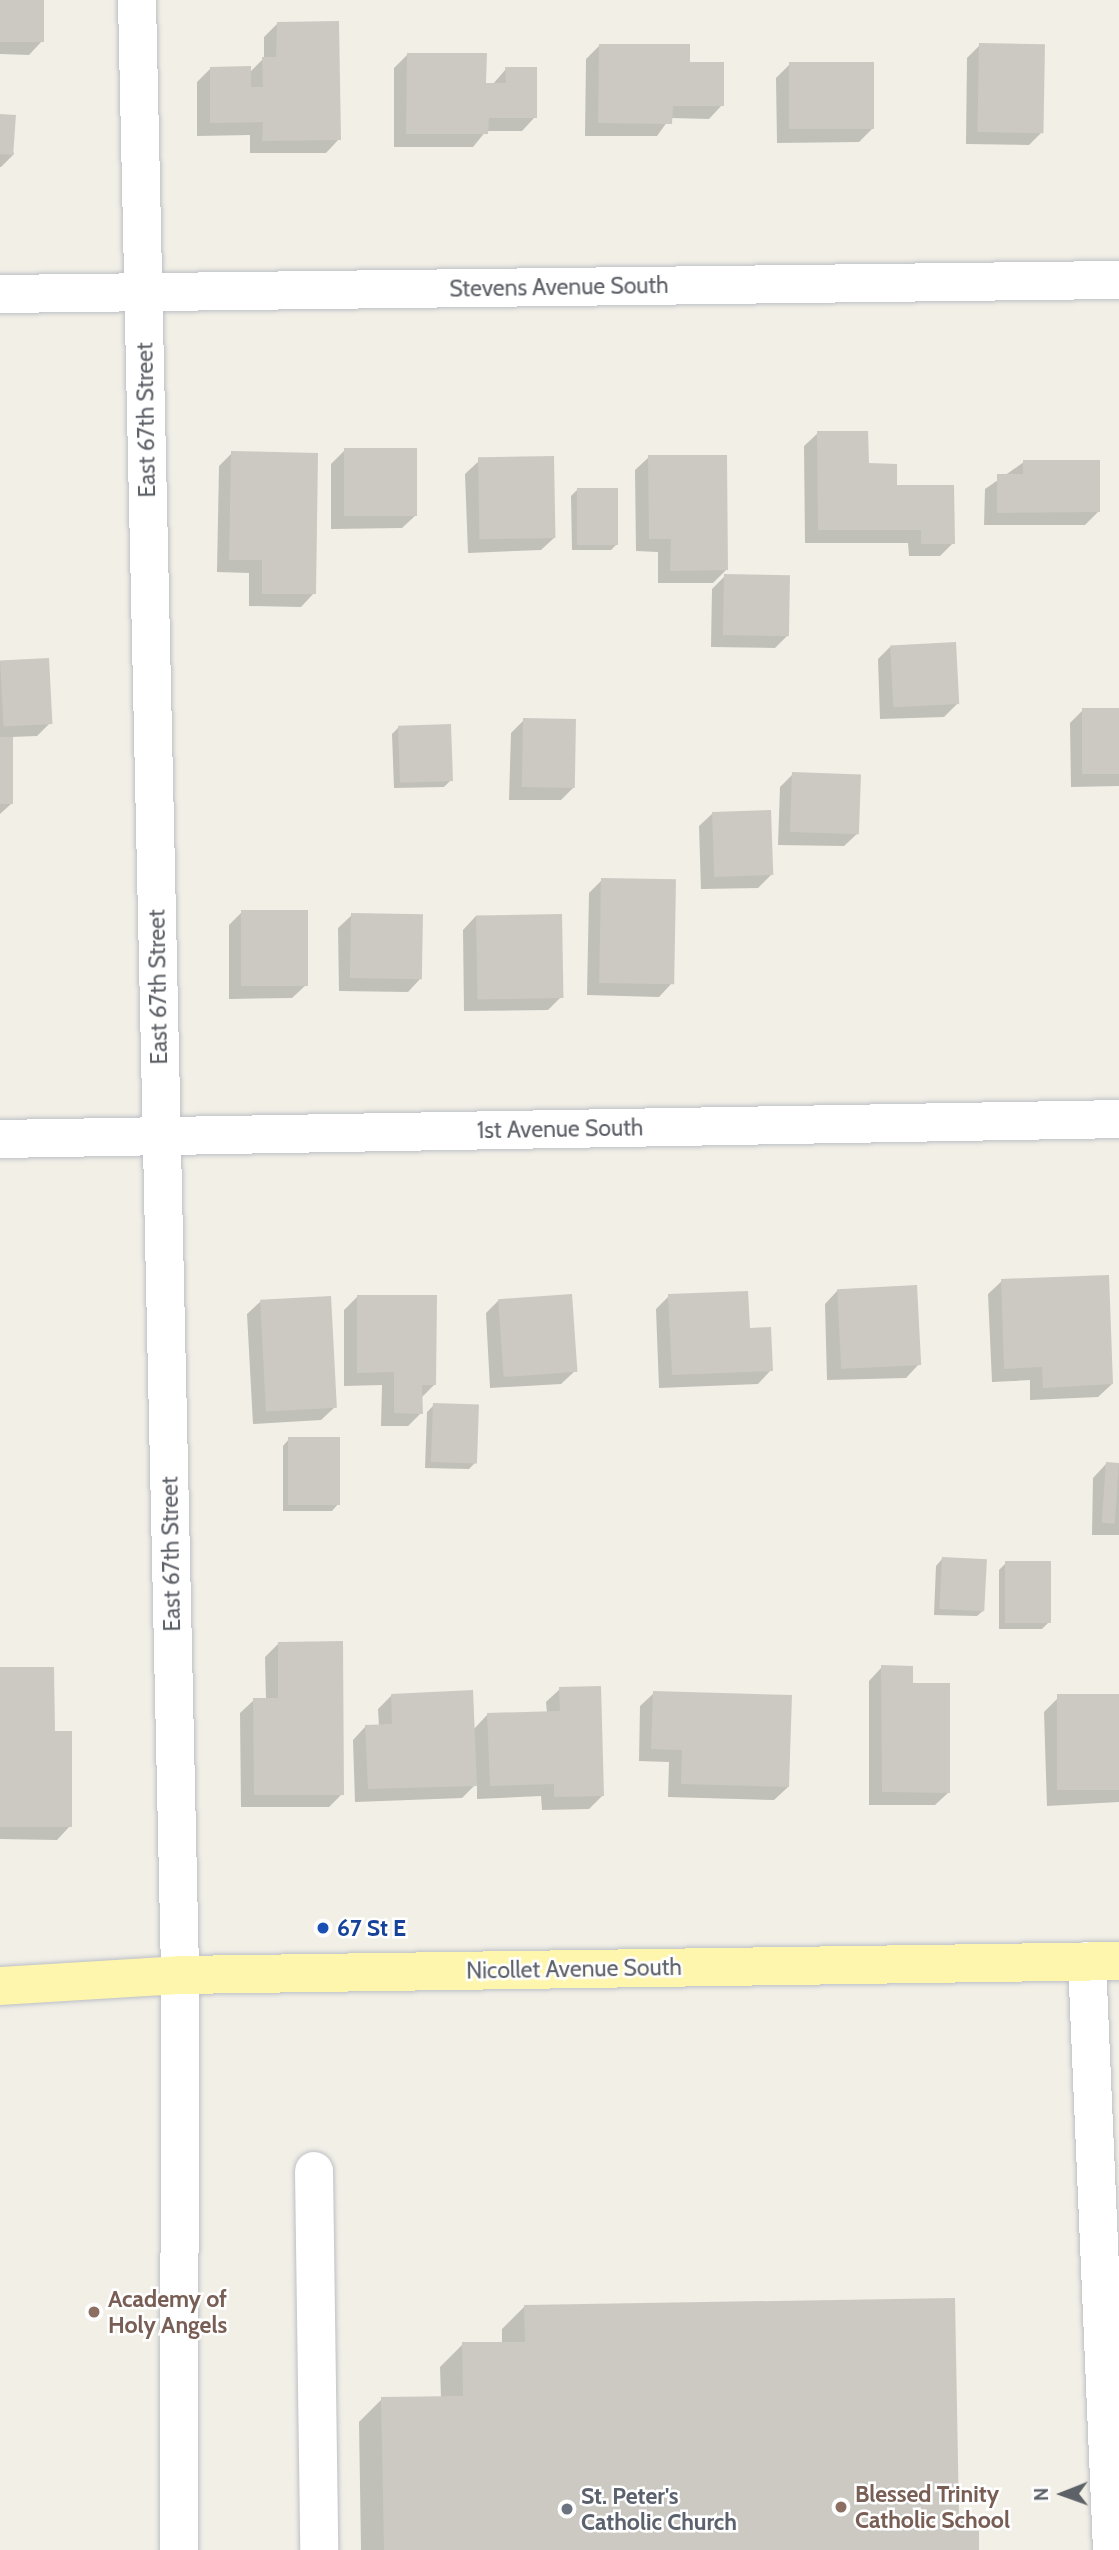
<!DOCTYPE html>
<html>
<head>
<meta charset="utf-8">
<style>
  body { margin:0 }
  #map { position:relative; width:1119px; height:2550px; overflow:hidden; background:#f1efe6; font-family:Cabin,sans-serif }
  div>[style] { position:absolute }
  .shadow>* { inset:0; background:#0003 }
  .building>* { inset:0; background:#ccc9c3; transform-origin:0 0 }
  .roads { filter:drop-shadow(0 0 2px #bdbfc6) drop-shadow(0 0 2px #bdbfc6) }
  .minor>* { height:38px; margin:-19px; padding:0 19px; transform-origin:19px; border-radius:19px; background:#fff }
  .major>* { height:38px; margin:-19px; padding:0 19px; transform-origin:19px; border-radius:19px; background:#fff6ad }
  .dots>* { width:19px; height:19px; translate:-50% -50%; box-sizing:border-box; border:4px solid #fff; border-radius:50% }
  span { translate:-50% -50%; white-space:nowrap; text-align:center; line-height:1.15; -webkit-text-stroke:5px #fff; paint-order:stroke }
  .street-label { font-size:23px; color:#5d6168 }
  .transit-label { font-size:23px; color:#164399; font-weight:700 }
  .left { translate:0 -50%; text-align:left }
  .education-label { font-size:23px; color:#785e54; font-weight:700 }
  .worship-label { font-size:23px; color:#5b616d; font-weight:700 }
  .north { position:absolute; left:1028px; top:2459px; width:70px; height:70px; -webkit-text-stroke:5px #fff; paint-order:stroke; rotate:269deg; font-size:19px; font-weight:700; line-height:28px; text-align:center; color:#5d6168 }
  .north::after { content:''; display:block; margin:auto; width:24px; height:32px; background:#5d6168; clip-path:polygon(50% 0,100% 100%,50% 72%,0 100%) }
</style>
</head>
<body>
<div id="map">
  <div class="shadow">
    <i style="clip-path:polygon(0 0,42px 0,42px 41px,29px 55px,0 54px)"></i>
    <i style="clip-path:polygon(277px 24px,339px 139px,326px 153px,250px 153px,250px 135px,197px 136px,197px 82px,210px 69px,250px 72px,264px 58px,264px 37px)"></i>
    <i style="clip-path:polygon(600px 45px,689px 64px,722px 105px,709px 119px,670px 118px,657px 136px,585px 136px,586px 59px)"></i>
    <i style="clip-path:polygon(980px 45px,1042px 132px,1029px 145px,966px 144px,967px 58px)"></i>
    <i style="clip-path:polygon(407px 55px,484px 84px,493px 84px,506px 69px,535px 117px,522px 131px,486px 131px,473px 147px,394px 147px,394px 68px)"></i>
    <i style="clip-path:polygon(790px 64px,872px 129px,859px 142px,777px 143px,776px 78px)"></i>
    <i style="clip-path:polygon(0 116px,14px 154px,1px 167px,0 167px)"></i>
    <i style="clip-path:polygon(818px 433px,895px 487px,953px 543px,940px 556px,909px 556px,908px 543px,805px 543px,804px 446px)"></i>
    <i style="clip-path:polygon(344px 451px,416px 515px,402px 528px,331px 529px,331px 464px)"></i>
    <i style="clip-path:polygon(232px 453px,314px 593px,301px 607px,249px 606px,249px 573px,217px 572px,219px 466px)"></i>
    <i style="clip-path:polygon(649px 457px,726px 570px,713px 583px,658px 583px,658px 552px,636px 551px,635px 470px)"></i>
    <i style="clip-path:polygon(479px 461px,555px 537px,541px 550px,468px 553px,465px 474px)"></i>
    <i style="clip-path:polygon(1024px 462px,1098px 512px,1085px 525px,984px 525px,985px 489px)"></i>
    <i style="clip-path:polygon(578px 489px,617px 544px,611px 550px,572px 550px,571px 496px)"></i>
    <i style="clip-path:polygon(725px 576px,788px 635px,775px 648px,711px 647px,712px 589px)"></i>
    <i style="clip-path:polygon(891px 646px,958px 703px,944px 717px,880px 719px,878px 659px)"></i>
    <i style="clip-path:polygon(0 661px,50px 723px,37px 736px,11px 737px,11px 804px,0 814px)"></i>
    <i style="clip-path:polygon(1119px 709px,1119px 786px,1071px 787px,1070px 723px,1083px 710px)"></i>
    <i style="clip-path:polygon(524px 720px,574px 787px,561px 800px,509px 800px,511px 733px)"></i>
    <i style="clip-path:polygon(399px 727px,451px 780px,444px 787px,394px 788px,392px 734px)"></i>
    <i style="clip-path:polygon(793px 774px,858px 833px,844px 846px,778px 845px,780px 787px)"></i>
    <i style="clip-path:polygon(713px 813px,772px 874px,758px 888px,701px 889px,699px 826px)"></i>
    <i style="clip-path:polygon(602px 880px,672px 983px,659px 997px,587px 995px,589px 893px)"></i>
    <i style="clip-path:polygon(242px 912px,306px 985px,292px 998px,229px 999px,229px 925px)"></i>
    <i style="clip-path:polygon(352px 915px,421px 978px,408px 992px,339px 991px,338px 928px)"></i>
    <i style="clip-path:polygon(476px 916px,561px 997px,548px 1010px,464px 1011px,463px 930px)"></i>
    <i style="clip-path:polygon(1002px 1281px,1112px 1384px,1098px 1397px,1030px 1400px,1030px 1380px,992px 1382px,988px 1294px)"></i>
    <i style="clip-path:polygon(838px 1290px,919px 1364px,906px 1378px,827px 1380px,825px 1304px)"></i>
    <i style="clip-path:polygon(669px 1296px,771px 1370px,758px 1384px,659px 1388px,656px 1309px)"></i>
    <i style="clip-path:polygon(357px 1297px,435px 1384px,421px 1398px,421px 1413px,408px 1426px,381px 1426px,382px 1385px,344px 1386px,344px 1310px)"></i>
    <i style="clip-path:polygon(499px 1300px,575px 1371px,561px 1384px,490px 1388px,486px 1313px)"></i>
    <i style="clip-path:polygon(261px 1301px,335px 1407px,321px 1420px,253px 1424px,247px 1314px)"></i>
    <i style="clip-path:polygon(434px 1405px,476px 1462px,469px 1469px,425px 1468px,427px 1412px)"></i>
    <i style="clip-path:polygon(289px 1439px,338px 1504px,332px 1511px,283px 1511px,283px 1446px)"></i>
    <i style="clip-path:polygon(1106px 1464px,1119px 1464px,1119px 1535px,1092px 1535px,1093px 1478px)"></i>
    <i style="clip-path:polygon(942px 1559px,984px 1610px,977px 1616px,934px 1615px,936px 1566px)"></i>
    <i style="clip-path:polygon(1006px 1563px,1049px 1622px,1042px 1629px,999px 1629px,999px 1570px)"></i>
    <i style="clip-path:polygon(279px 1643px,342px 1794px,329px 1807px,241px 1807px,240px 1713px,254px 1700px,266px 1700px,265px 1657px)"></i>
    <i style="clip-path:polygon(882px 1667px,911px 1684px,949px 1792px,935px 1805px,869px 1805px,869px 1681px)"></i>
    <i style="clip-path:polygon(0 1669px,53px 1733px,70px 1826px,57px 1840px,0 1839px)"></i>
    <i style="clip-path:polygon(560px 1689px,603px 1795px,589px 1809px,542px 1810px,541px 1796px,477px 1799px,477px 1783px,462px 1798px,355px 1802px,353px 1740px,366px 1726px,379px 1726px,378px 1709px,391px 1696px,473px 1730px,487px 1715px,547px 1713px,546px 1702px)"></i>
    <i style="clip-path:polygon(654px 1693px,788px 1787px,774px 1800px,668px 1797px,669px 1762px,639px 1761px,640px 1706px)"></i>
    <i style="clip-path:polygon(1119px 1696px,1119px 1802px,1047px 1806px,1044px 1712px,1057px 1699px)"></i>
    <i style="clip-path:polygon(525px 2306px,958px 2518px,978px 2550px,361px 2550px,359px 2422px,382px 2399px,441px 2398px,440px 2367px,463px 2344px,502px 2343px,502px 2329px)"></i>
  </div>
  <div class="building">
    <i style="left:0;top:0;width:44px;height:42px"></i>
    <i style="clip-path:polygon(339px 21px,341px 140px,262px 141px,263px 122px,210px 123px,210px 67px,251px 66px,251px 87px,263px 87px,262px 57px,276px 57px,277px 22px)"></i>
    <i style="left:979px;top:43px;width:66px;height:89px;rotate:1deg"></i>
    <i style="clip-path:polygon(599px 44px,690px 44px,690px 62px,724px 62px,724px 106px,673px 106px,672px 124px,598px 123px)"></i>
    <i style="clip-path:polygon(407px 53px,487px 53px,486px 83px,506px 83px,505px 67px,537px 67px,537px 118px,489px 118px,488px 134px,406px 134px)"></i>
    <i style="left:874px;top:62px;width:67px;height:85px;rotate:90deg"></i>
    <i style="left:0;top:114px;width:16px;height:40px;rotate:4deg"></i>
    <i style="clip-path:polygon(817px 431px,868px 431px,869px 463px,897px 464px,897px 485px,954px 485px,955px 544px,921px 544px,921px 530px,818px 530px)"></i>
    <i style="left:417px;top:448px;width:68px;height:73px;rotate:90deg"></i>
    <i style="clip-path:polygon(231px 451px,318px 453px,316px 594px,262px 594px,262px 560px,229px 560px)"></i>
    <i style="clip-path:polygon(648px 455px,727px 455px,728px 570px,670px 571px,671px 539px,649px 539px)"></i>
    <i style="left:554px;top:456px;width:82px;height:76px;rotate:89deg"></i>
    <i style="clip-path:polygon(1023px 460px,1100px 460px,1100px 512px,997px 513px,997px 474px,1023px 474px)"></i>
    <i style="left:577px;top:488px;width:41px;height:57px"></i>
    <i style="left:724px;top:574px;width:66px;height:61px;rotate:1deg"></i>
    <i style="left:956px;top:642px;width:62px;height:66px;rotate:87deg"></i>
    <i style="left:49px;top:658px;width:66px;height:49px;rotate:87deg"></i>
    <i style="left:1082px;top:708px;width:37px;height:66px"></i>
    <i style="left:523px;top:718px;width:53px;height:69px;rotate:1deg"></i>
    <i style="left:451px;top:724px;width:57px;height:53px;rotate:88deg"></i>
    <i style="left:0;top:737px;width:13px;height:67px"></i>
    <i style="left:792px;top:772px;width:69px;height:60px;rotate:2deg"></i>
    <i style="left:771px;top:810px;width:65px;height:59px;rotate:88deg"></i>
    <i style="left:601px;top:878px;width:75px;height:105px;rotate:1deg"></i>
    <i style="left:241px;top:910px;width:67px;height:76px"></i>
    <i style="left:351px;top:913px;width:72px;height:65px;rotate:1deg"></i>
    <i style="left:562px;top:914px;width:84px;height:86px;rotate:89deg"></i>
    <i style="clip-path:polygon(1109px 1275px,1113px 1384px,1043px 1388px,1042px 1367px,1004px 1369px,1001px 1279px)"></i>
    <i style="left:917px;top:1285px;width:80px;height:80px;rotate:87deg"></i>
    <i style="clip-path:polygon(748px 1291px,750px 1328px,771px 1327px,773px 1371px,672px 1375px,668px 1294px)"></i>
    <i style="left:572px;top:1294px;width:78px;height:74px;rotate:86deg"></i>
    <i style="clip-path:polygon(357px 1295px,437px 1295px,436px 1385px,422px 1385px,423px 1414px,394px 1413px,394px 1372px,357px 1373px)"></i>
    <i style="left:331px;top:1296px;width:112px;height:71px;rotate:87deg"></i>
    <i style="left:433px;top:1403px;width:46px;height:59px;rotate:2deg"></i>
    <i style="left:340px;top:1437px;width:68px;height:52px;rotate:90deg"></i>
    <i style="left:1106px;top:1462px;width:13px;height:61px;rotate:4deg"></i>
    <i style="left:942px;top:1557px;width:45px;height:52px;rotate:3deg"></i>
    <i style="left:1005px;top:1561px;width:46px;height:62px"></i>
    <i style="clip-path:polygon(343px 1641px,344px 1795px,254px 1795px,253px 1698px,278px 1698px,278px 1642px)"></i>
    <i style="clip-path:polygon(881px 1665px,913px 1666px,913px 1683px,950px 1683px,950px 1793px,882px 1792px)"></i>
    <i style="clip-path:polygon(0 1667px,54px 1667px,55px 1731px,72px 1731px,72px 1827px,0 1827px)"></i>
    <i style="clip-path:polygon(601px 1686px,604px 1796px,554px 1797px,554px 1784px,490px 1786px,487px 1713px,560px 1711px,559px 1687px)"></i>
    <i style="clip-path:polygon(473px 1690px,477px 1786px,368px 1789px,365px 1725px,392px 1724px,391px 1694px)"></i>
    <i style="clip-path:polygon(653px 1691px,792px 1695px,789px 1787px,681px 1784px,682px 1750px,651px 1749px)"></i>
    <i style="left:1119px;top:1694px;width:96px;height:62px;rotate:90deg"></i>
    <i style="clip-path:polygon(955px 2298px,959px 2516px,979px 2516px,979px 2550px,384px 2550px,381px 2397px,463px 2396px,462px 2342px,525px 2342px,524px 2305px)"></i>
  </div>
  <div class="roads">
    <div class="minor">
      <i style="left:137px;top:0;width:1975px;rotate:88.75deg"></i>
      <i style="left:180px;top:1975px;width:575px;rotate:90.1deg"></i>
      <i style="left:0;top:294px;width:1119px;rotate:-0.72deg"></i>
      <i style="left:0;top:1139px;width:1119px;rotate:-1.02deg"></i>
      <i style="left:1087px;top:1961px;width:590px;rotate:87.57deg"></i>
      <i style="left:314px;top:2171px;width:379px;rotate:89.2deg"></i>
    </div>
    <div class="major">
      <i style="left:0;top:1986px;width:180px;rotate:-3.5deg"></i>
      <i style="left:180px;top:1975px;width:939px;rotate:-0.85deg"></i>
    </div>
  </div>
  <div class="dots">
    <i style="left:323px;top:1928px;background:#1a4fb4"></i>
    <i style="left:94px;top:2312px;background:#8d6e63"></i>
    <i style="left:841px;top:2507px;background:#8d6e63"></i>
    <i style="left:567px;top:2509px;background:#6b7280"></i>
  </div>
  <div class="street-label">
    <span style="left:559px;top:287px;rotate:-1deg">Stevens Avenue South</span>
    <span style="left:146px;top:420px;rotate:-91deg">East 67th Street</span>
    <span style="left:158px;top:987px;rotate:-91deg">East 67th Street</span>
    <span style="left:560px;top:1129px;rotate:-1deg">1st Avenue South</span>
    <span style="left:171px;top:1554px;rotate:-91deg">East 67th Street</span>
    <span style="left:574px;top:1969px;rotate:-1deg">Nicollet Avenue South</span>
  </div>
  <div class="transit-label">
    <span class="left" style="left:337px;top:1928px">67 St E</span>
  </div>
  <div class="education-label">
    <span class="left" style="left:108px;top:2312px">Academy of<br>Holy Angels</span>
    <span class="left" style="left:855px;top:2507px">Blessed Trinity<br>Catholic School</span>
  </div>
  <div class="worship-label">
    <span class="left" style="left:581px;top:2509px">St. Peter's<br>Catholic Church</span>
  </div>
  <div class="north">N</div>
</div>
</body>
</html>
